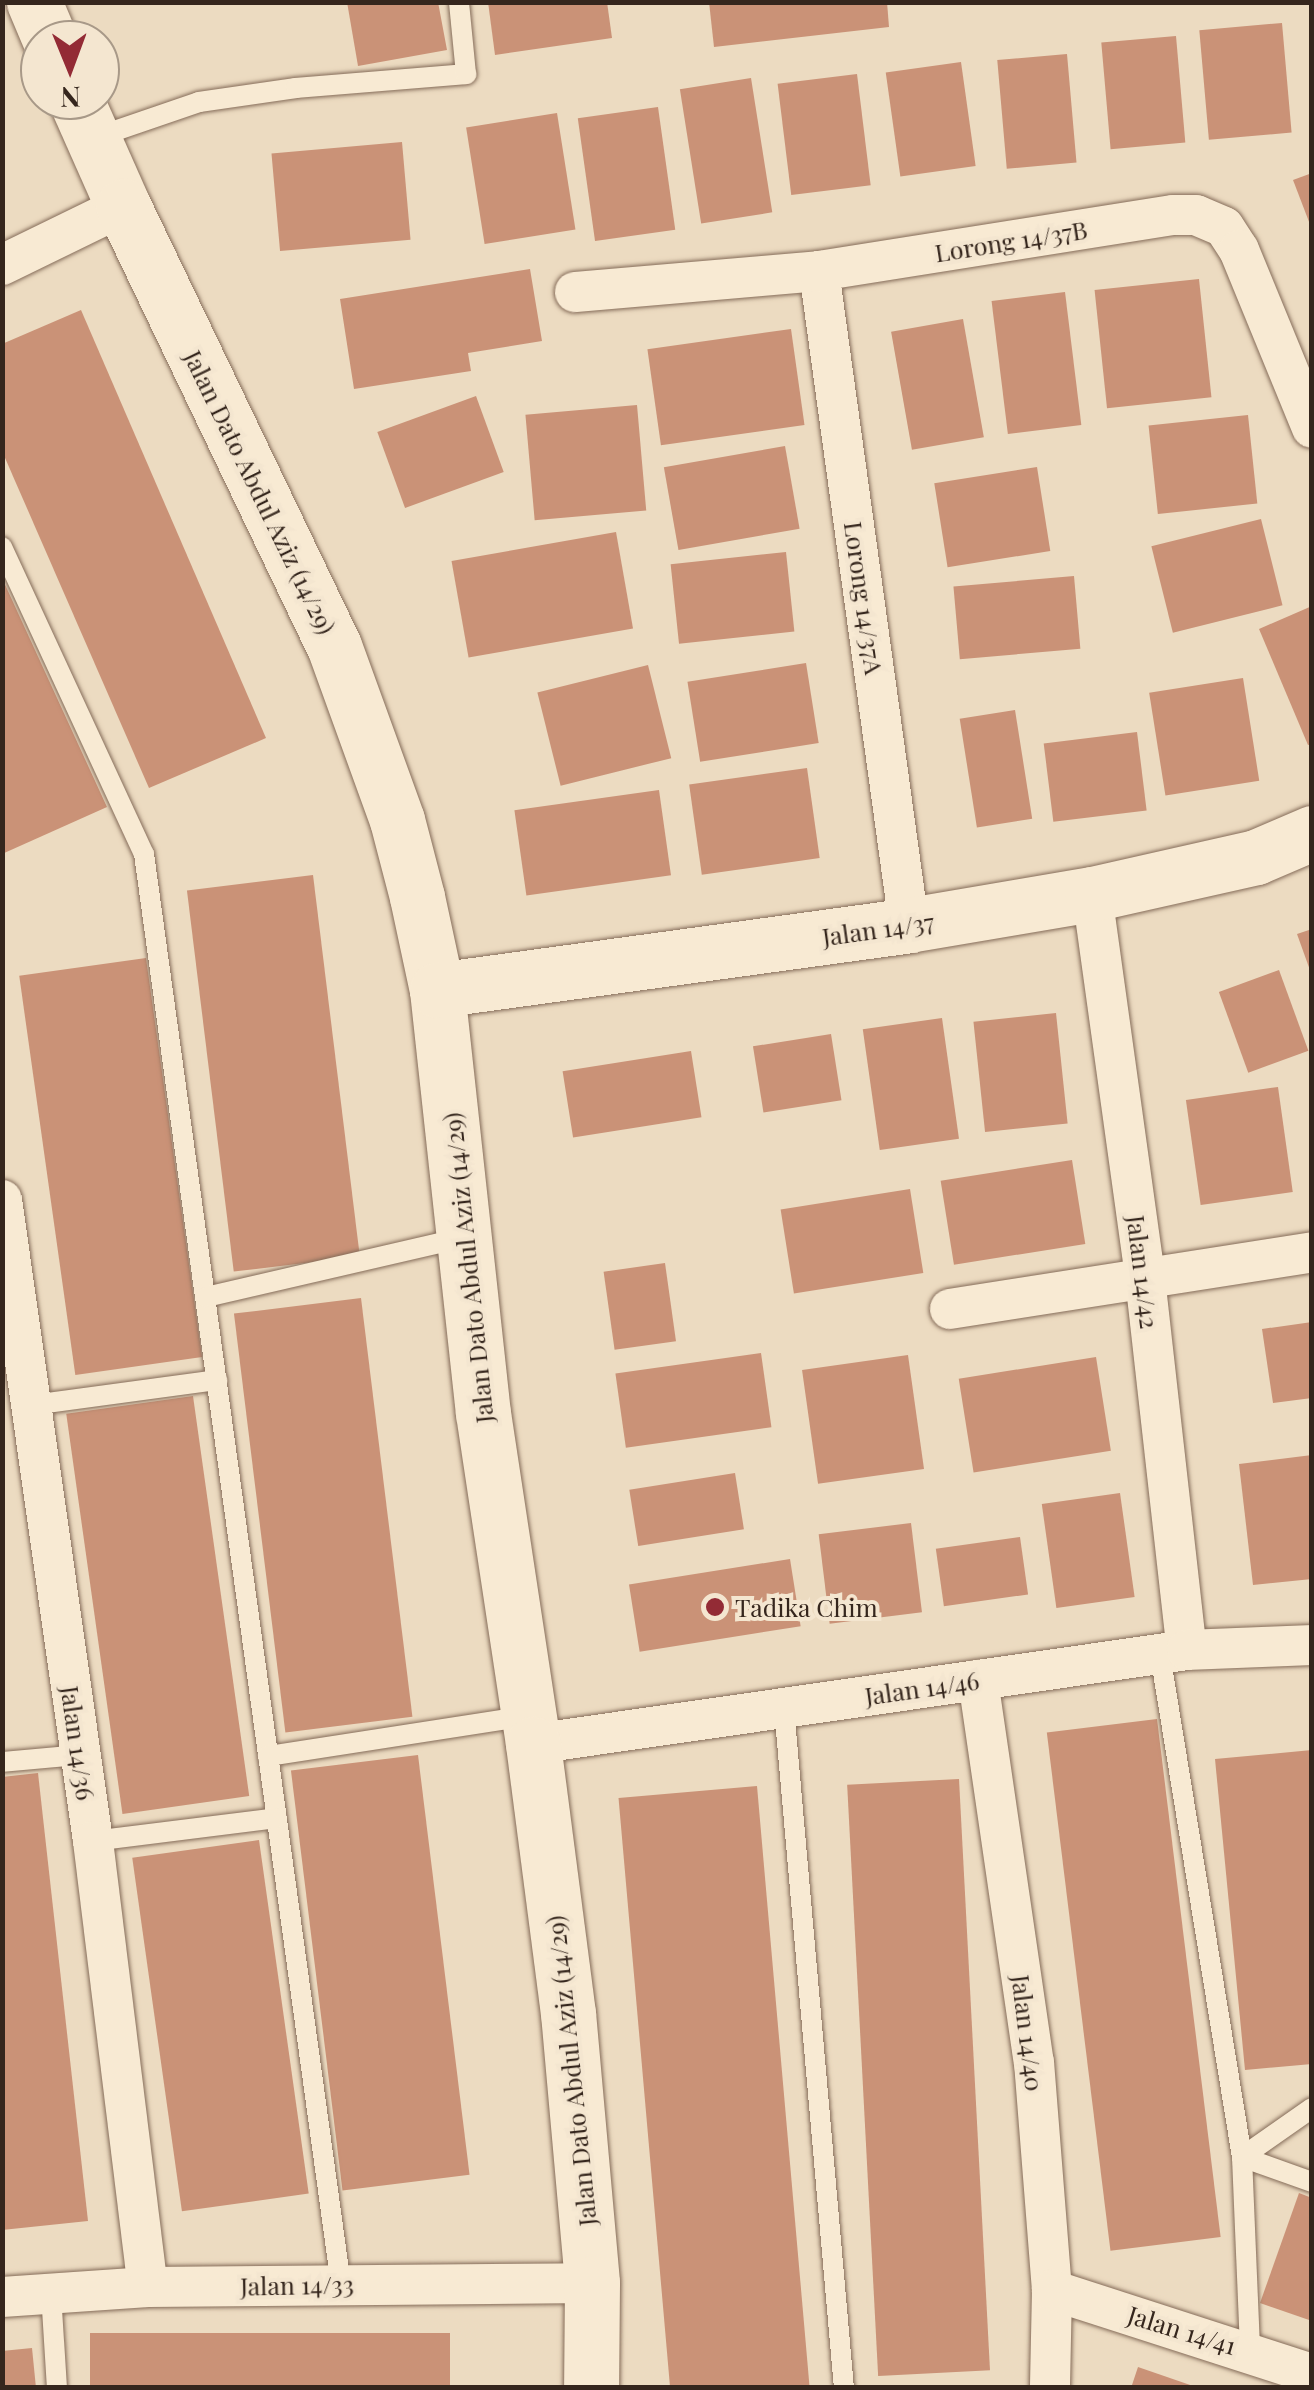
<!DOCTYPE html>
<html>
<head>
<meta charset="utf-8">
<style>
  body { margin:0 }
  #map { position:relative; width:1314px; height:2390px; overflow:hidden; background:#ecdbc1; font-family:"Playfair Display",serif }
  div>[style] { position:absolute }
  .building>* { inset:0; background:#ca9277; transform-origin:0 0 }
  .roads { filter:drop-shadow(0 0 2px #856c59) drop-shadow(0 0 2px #856c59) }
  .lane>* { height:20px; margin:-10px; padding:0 10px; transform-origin:10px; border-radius:10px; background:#f8ead3 }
  .street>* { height:40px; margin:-20px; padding:0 20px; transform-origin:20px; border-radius:20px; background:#f8ead3 }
  .secondary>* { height:55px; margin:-27.5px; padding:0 27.5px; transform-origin:27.5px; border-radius:27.5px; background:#f8ead3 }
  .dots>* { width:28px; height:28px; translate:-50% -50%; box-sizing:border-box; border:5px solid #f4e6d0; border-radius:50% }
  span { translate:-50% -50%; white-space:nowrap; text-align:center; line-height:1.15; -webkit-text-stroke:8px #f4e6d0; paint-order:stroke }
  .street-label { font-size:25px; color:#35261d }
  .poi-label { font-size:25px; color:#35261d }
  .left { translate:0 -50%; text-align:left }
  .frame { position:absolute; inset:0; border:5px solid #35261d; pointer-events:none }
  .north { position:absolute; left:20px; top:20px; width:100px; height:100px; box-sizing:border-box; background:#f4e6d0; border:2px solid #a89988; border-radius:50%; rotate:179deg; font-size:28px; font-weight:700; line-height:40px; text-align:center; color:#35261d }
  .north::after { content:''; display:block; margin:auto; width:35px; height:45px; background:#932b35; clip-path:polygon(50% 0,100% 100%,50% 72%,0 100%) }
</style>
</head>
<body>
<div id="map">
  <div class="building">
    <i style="clip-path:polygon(347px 2px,438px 2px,447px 50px,358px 66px)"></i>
    <i style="clip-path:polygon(488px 2px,607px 2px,612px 38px,495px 55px)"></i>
    <i style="clip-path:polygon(709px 2px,887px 2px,889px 27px,714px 47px)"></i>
    <i style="left:1282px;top:23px;width:110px;height:83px;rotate:85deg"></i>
    <i style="left:1176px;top:36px;width:107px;height:75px;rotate:85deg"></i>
    <i style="left:1067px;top:54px;width:109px;height:70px;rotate:85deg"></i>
    <i style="left:961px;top:62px;width:105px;height:76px;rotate:82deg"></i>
    <i style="left:857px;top:74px;width:112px;height:80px;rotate:83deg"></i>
    <i style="left:751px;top:78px;width:136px;height:72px;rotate:81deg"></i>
    <i style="left:658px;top:107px;width:124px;height:81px;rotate:82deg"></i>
    <i style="left:557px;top:113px;width:118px;height:92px;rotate:81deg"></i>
    <i style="left:402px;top:142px;width:98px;height:131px;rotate:85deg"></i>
    <i style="clip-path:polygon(1312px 173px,1312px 227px,1311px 227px,1293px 180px)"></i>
    <i style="clip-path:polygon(530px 269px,542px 341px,468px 353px,471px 371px,354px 389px,340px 299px)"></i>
    <i style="left:1199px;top:279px;width:119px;height:105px;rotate:84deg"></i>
    <i style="left:1065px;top:292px;width:134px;height:74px;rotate:83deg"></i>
    <i style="clip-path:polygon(81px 310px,266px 738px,149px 788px,2px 451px,2px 344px)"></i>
    <i style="left:963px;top:319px;width:120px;height:73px;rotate:80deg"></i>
    <i style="left:791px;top:329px;width:97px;height:145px;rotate:82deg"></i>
    <i style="left:476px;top:396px;width:81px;height:105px;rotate:70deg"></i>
    <i style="left:637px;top:405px;width:106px;height:112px;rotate:85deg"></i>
    <i style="left:1248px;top:415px;width:89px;height:100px;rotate:84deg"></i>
    <i style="left:785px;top:446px;width:84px;height:123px;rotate:80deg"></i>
    <i style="left:1037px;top:467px;width:85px;height:104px;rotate:81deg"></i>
    <i style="left:1261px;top:519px;width:89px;height:113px;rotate:76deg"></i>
    <i style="left:616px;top:532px;width:98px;height:167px;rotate:80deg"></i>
    <i style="left:786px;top:552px;width:80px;height:116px;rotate:84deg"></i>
    <i style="left:1074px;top:576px;width:73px;height:121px;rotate:85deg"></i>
    <i style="clip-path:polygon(2px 578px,107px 807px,2px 854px)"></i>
    <i style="clip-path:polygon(1312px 606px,1312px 744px,1308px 745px,1259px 629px)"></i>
    <i style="left:806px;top:663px;width:81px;height:120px;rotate:81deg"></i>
    <i style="left:648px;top:665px;width:96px;height:114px;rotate:76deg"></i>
    <i style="left:1243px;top:678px;width:104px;height:95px;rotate:81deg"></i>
    <i style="left:1015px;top:710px;width:110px;height:56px;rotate:81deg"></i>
    <i style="left:1137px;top:732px;width:79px;height:94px;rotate:83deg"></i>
    <i style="left:807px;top:768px;width:91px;height:119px;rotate:82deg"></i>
    <i style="left:659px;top:790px;width:86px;height:146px;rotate:82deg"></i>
    <i style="left:313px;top:875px;width:384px;height:127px;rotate:83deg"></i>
    <i style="clip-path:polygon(1312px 929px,1312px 973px,1311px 973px,1297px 934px)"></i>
    <i style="left:146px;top:958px;width:403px;height:128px;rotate:82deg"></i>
    <i style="left:1279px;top:970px;width:86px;height:64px;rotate:70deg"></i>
    <i style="left:1056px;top:1013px;width:111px;height:83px;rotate:84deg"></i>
    <i style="left:942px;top:1018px;width:122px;height:80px;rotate:82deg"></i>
    <i style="left:831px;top:1034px;width:67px;height:79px;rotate:81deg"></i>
    <i style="left:691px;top:1051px;width:67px;height:130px;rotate:81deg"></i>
    <i style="left:1278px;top:1087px;width:106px;height:93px;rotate:82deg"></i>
    <i style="left:1072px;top:1160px;width:85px;height:133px;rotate:81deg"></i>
    <i style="left:910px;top:1189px;width:85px;height:131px;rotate:81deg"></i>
    <i style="left:665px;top:1263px;width:79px;height:62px;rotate:82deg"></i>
    <i style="left:361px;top:1298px;width:422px;height:128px;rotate:83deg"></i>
    <i style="clip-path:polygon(1312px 1322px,1312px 1398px,1273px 1403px,1262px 1329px)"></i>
    <i style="left:761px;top:1353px;width:75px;height:147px;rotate:82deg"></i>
    <i style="left:908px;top:1355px;width:115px;height:107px;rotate:82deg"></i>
    <i style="left:1096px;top:1357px;width:95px;height:139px;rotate:81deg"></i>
    <i style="left:193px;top:1396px;width:404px;height:128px;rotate:82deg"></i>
    <i style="clip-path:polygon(1312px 1455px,1312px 1579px,1253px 1585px,1239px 1464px)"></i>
    <i style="left:735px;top:1473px;width:57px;height:107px;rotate:81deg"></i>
    <i style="left:1120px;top:1493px;width:105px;height:79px;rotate:82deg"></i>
    <i style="left:911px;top:1523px;width:90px;height:93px;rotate:83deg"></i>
    <i style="left:1020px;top:1537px;width:58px;height:85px;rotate:82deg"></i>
    <i style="left:790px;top:1559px;width:68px;height:163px;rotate:81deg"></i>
    <i style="left:1157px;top:1719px;width:522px;height:111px;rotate:83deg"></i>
    <i style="clip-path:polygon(1312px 1750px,1312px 2064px,1245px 2070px,1215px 1759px)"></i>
    <i style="left:418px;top:1755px;width:423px;height:128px;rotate:83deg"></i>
    <i style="clip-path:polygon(38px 1773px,88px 2221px,2px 2230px,2px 1777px)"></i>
    <i style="left:959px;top:1779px;width:592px;height:112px;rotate:87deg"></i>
    <i style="left:757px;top:1786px;width:604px;height:139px;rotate:85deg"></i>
    <i style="left:259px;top:1840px;width:357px;height:128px;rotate:82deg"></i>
    <i style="clip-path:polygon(1299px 2193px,1312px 2198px,1312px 2321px,1260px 2303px)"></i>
    <i style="left:450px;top:2333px;width:55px;height:360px;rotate:90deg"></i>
    <i style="clip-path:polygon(32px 2348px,36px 2388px,2px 2388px,2px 2351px)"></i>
    <i style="clip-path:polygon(1138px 2367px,1196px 2387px,1196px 2388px,1131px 2388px)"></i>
  </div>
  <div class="roads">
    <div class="lane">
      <i style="left:97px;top:137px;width:108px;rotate:-18.9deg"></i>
      <i style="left:199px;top:102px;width:98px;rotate:-8.2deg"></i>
      <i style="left:296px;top:88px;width:171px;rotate:-4.7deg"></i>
      <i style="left:466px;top:74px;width:72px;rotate:-95.6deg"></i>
      <i style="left:2px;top:547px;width:338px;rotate:65.2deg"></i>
      <i style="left:144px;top:854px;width:1444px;rotate:82.16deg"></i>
      <i style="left:206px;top:1297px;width:263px;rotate:-13deg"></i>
      <i style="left:32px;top:1405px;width:187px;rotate:-7.7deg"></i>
      <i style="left:1160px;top:1654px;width:510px;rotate:80.74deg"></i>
      <i style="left:1242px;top:2157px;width:194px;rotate:87.6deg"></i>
      <i style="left:784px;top:1708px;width:683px;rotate:84.96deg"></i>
      <i style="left:268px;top:1756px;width:261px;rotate:-8.8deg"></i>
      <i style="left:2px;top:1762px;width:77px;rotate:-5.2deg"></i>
      <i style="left:93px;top:1841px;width:185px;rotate:-7.1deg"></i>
      <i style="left:1242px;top:2157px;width:85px;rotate:-35deg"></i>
      <i style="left:1242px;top:2157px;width:74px;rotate:19.7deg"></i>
      <i style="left:51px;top:2293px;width:95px;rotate:86.4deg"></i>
    </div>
    <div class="street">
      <i style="left:2px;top:265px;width:135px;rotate:-26deg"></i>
      <i style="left:819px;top:271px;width:660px;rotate:82.16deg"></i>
      <i style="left:575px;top:292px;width:245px;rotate:-4.9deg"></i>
      <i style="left:819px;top:271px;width:358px;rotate:-9deg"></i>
      <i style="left:1173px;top:215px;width:23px"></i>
      <i style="left:1196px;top:215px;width:30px;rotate:23deg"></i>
      <i style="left:1224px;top:227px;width:27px;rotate:57deg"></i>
      <i style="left:1239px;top:250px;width:192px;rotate:67.7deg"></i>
      <i style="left:1092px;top:894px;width:388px;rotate:82.1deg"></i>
      <i style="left:1145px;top:1278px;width:374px;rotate:83.6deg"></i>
      <i style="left:2px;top:1200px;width:647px;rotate:81.92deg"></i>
      <i style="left:93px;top:1841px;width:449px;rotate:83deg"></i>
      <i style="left:950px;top:1309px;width:366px;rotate:-8.9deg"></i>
      <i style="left:978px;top:1680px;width:386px;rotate:81.7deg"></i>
      <i style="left:1034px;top:2062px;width:229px;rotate:85.5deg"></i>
      <i style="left:1052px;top:2290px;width:98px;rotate:91.2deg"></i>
      <i style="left:533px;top:1744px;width:661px;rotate:-8.18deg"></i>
      <i style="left:1187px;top:1650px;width:125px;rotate:-2.3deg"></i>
      <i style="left:1052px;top:2290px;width:273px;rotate:17.9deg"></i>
      <i style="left:2px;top:2297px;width:146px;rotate:-3.9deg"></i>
      <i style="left:148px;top:2287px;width:444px;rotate:-0.5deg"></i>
    </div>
    <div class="secondary">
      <i style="left:34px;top:2px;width:41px;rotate:67.2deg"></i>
      <i style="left:76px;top:100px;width:116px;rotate:66.1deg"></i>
      <i style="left:123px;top:206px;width:488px;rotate:64.4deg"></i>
      <i style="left:334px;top:646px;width:185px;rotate:70.1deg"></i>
      <i style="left:397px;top:820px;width:80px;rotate:75.4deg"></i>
      <i style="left:417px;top:897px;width:95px;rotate:77.9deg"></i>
      <i style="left:437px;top:990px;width:425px;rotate:83.8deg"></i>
      <i style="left:483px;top:1413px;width:335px;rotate:81.4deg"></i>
      <i style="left:533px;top:1744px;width:271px;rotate:82.6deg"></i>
      <i style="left:568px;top:2013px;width:271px;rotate:84.9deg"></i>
      <i style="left:592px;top:2283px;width:105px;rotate:90.5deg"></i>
      <i style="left:437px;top:990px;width:476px;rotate:-7.8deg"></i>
      <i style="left:909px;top:925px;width:186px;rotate:-9.6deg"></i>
      <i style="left:1092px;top:894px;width:168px;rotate:-12.7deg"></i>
      <i style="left:1256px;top:857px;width:61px;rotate:-23.2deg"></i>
    </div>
  </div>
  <div class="dots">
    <i style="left:715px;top:1607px;background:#932b35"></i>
  </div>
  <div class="street-label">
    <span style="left:1011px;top:241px;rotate:-9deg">Lorong 14/37B</span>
    <span style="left:260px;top:492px;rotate:64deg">Jalan Dato Abdul Aziz (14/29)</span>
    <span style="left:864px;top:598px;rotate:82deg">Lorong 14/37A</span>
    <span style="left:878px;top:929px;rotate:-8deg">Jalan 14/37</span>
    <span style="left:468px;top:1268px;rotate:-96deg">Jalan Dato Abdul Aziz (14/29)</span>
    <span style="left:1143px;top:1272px;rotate:83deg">Jalan 14/42</span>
    <span style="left:922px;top:1688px;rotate:-8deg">Jalan 14/46</span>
    <span style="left:78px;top:1743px;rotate:82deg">Jalan 14/36</span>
    <span style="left:1028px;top:2033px;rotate:83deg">Jalan 14/40</span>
    <span style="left:571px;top:2071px;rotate:-96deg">Jalan Dato Abdul Aziz (14/29)</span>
    <span style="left:297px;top:2285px;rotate:-1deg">Jalan 14/33</span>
    <span style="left:1182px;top:2330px;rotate:17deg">Jalan 14/41</span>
  </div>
  <div class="poi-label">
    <span class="left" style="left:735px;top:1607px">Tadika Chim</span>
  </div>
  <div class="frame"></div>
  <div class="north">N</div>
</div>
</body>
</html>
